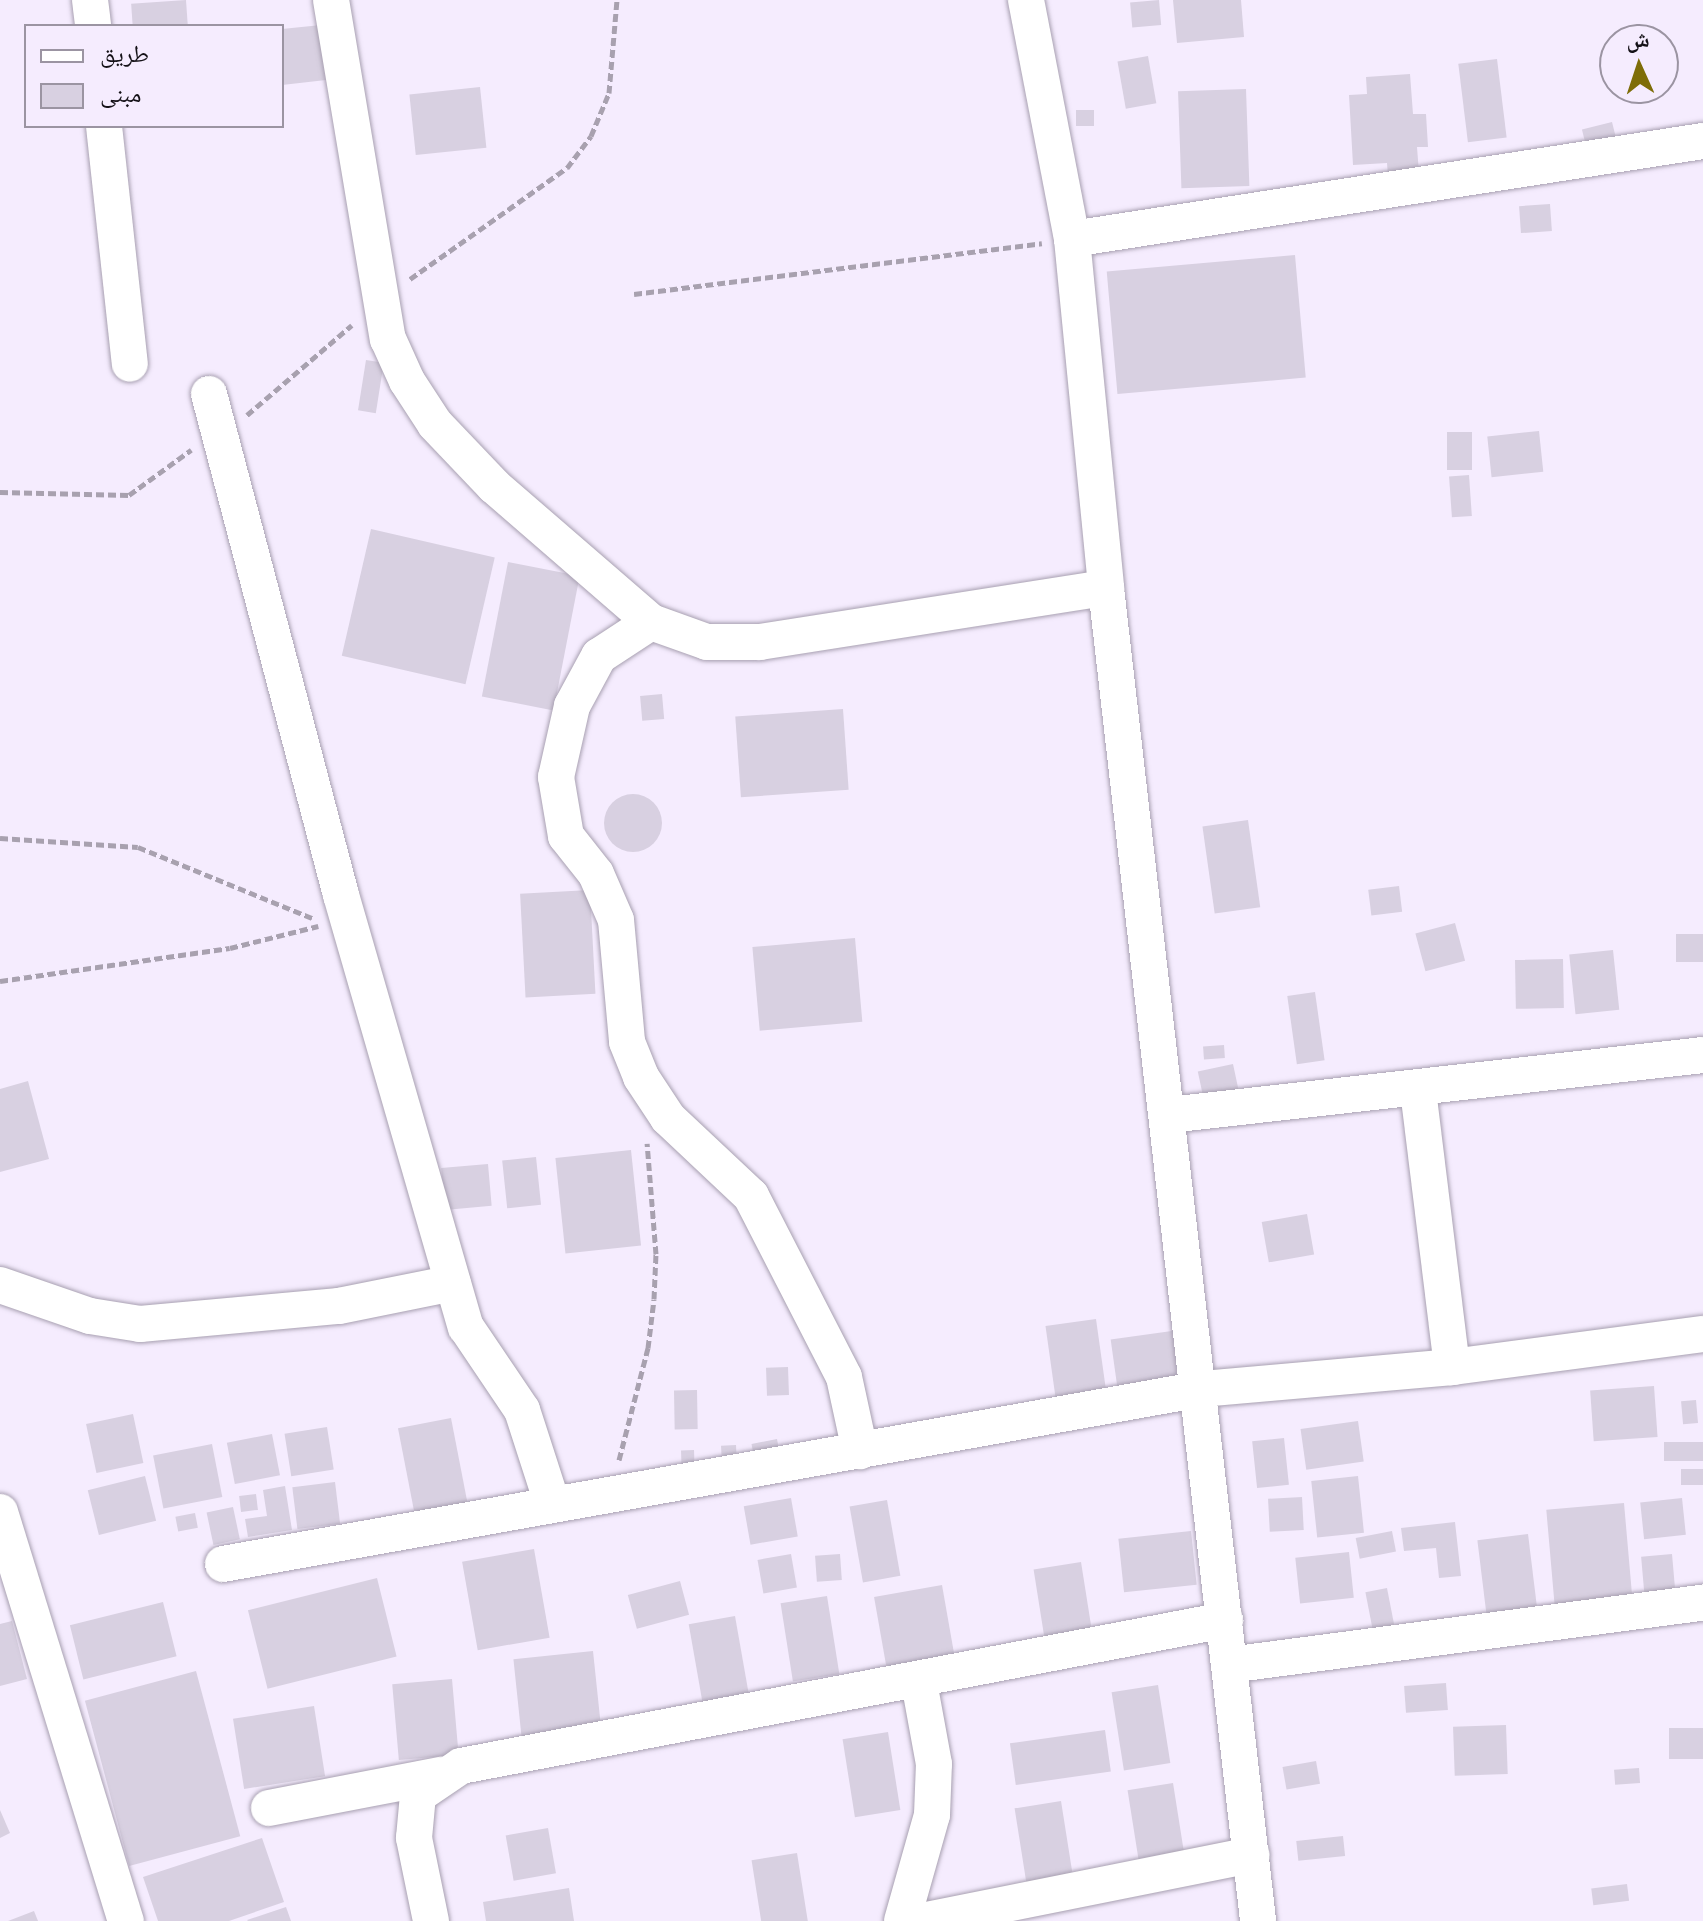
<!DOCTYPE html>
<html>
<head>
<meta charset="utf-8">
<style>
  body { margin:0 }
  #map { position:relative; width:1703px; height:1921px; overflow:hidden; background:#f5ecfe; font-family:Georgia,"Noto Naskh Arabic",serif }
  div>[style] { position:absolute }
  .building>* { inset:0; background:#d8d0e1; transform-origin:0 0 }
  .round { border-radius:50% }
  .path>* { height:5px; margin-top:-2.5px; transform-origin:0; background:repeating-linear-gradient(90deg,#a8a1af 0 8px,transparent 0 12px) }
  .roads { filter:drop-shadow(0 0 2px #a8a0b1) drop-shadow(0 0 2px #a8a0b1) }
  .street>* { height:36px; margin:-18px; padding:0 18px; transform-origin:18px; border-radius:18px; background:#fff }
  span { translate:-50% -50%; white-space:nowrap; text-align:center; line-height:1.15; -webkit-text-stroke:8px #f5ecfe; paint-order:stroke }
  .legend { position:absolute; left:24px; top:24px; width:260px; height:104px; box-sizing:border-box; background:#f5ecfe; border:2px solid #9b94a2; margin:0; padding:10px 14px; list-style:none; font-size:24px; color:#141117 }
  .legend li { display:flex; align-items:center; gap:16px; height:40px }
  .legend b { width:40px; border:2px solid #9b94a2 }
  .north { position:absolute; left:1599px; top:24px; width:80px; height:80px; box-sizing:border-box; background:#f5ecfe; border:2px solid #9b94a2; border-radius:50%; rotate:357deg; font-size:22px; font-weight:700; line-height:32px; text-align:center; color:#141117 }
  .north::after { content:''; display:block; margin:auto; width:28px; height:36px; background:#7e6d08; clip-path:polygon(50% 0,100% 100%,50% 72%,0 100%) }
</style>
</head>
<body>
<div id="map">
  <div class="building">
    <i style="left:186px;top:0;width:26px;height:55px;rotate:86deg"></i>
    <i style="left:1159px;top:0;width:25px;height:29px;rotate:85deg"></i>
    <i style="clip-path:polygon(1173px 0,1241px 0,1244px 37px,1177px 43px)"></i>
    <i style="clip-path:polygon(321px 25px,326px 80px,282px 85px,282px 29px)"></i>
    <i style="left:1148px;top:56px;width:48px;height:31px;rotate:80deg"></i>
    <i style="left:1497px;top:59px;width:79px;height:39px;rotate:83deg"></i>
    <i style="clip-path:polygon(1410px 74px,1413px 114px,1426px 114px,1428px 147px,1417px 147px,1419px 173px,1388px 176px,1387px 163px,1353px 165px,1349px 95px,1367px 94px,1366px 77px)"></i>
    <i style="left:480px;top:87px;width:61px;height:71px;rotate:84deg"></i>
    <i style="left:1246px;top:89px;width:97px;height:68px;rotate:88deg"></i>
    <i style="left:1076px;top:110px;width:18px;height:16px"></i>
    <i style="left:1612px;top:122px;width:25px;height:31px;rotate:76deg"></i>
    <i style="left:1550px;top:204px;width:27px;height:31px;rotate:86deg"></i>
    <i style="left:1295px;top:255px;width:123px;height:189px;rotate:85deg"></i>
    <i style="left:366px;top:360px;width:18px;height:51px;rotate:9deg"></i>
    <i style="left:1539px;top:431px;width:41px;height:52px;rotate:84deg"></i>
    <i style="left:1447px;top:432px;width:25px;height:38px"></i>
    <i style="left:1469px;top:475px;width:41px;height:20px;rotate:86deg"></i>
    <i style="left:371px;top:529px;width:127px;height:130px;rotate:13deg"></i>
    <i style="left:508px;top:562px;width:73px;height:137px;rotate:11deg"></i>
    <i style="left:662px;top:694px;width:25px;height:22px;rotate:85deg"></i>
    <i style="left:843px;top:709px;width:81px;height:108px;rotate:86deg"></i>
    <i class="round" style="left:604px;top:794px;width:58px;height:58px"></i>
    <i style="left:1248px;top:820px;width:88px;height:46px;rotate:82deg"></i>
    <i style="left:1399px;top:886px;width:26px;height:31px;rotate:83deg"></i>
    <i style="left:590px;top:890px;width:104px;height:70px;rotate:87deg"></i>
    <i style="left:1455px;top:923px;width:39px;height:41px;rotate:75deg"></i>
    <i style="left:1703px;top:934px;width:28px;height:27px;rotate:90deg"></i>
    <i style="left:855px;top:938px;width:84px;height:103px;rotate:85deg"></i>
    <i style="left:1613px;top:950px;width:60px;height:44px;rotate:84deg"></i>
    <i style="left:1563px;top:959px;width:49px;height:48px;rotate:89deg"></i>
    <i style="left:1315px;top:992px;width:69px;height:28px;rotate:82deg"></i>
    <i style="left:1224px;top:1045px;width:13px;height:21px;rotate:86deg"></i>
    <i style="left:1233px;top:1064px;width:30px;height:36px;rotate:78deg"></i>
    <i style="clip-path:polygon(28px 1081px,49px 1159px,0 1172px,0 1089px)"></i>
    <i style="left:631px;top:1150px;width:96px;height:76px;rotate:84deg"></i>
    <i style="left:536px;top:1157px;width:48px;height:34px;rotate:84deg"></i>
    <i style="left:488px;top:1164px;width:42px;height:47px;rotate:85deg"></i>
    <i style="left:1307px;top:1214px;width:41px;height:46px;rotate:80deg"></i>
    <i style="left:1096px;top:1319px;width:81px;height:51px;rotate:82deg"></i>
    <i style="left:1179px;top:1330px;width:48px;height:69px;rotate:82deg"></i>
    <i style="left:788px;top:1367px;width:28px;height:22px;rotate:88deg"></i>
    <i style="left:1654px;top:1386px;width:51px;height:64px;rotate:86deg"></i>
    <i style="left:697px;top:1390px;width:39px;height:23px;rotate:89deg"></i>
    <i style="left:1696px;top:1400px;width:23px;height:15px;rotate:85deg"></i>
    <i style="left:133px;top:1414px;width:50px;height:48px;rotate:78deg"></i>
    <i style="left:451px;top:1418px;width:87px;height:54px;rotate:79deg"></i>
    <i style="left:1358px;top:1421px;width:41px;height:58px;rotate:82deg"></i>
    <i style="left:327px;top:1427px;width:43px;height:43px;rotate:81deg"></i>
    <i style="left:272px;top:1434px;width:42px;height:46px;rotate:79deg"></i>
    <i style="left:1284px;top:1438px;width:47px;height:32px;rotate:84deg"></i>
    <i style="left:777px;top:1439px;width:15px;height:26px;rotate:79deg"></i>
    <i style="left:1703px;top:1442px;width:19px;height:39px;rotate:90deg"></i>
    <i style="left:212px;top:1444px;width:54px;height:60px;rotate:79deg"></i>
    <i style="left:736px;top:1445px;width:19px;height:15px;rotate:87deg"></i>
    <i style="left:694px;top:1450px;width:24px;height:13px;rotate:88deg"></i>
    <i style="left:1703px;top:1469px;width:16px;height:22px;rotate:90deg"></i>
    <i style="left:145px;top:1476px;width:46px;height:59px;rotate:76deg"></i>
    <i style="left:1358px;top:1476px;width:57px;height:47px;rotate:84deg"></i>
    <i style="left:335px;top:1482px;width:42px;height:43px;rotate:83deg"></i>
    <i style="clip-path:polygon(285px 1486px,292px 1530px,248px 1537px,245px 1519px,267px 1516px,263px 1490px)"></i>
    <i style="left:256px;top:1494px;width:16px;height:17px;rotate:83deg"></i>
    <i style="left:1302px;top:1497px;width:33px;height:34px;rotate:87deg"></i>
    <i style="left:791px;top:1498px;width:39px;height:48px;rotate:80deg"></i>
    <i style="left:1682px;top:1498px;width:37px;height:42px;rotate:84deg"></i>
    <i style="left:887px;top:1500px;width:77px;height:38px;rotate:80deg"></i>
    <i style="left:1624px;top:1503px;width:99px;height:78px;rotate:85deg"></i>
    <i style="left:233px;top:1507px;width:33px;height:27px;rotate:78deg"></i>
    <i style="left:195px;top:1513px;width:15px;height:20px;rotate:79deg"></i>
    <i style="clip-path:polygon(1455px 1522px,1461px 1576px,1439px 1578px,1436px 1548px,1404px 1551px,1401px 1528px)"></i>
    <i style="left:1191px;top:1531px;width:54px;height:73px;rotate:84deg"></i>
    <i style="left:1392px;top:1531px;width:21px;height:37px;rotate:79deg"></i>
    <i style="left:1528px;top:1534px;width:77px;height:51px;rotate:83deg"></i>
    <i style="left:534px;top:1549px;width:90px;height:73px;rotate:80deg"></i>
    <i style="left:1349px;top:1552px;width:46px;height:54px;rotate:84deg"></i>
    <i style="left:791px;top:1554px;width:34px;height:34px;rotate:80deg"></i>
    <i style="left:840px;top:1554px;width:26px;height:25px;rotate:86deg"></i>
    <i style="left:1672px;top:1554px;width:43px;height:31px;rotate:85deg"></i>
    <i style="left:1081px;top:1562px;width:73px;height:48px;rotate:81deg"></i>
    <i style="left:377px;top:1578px;width:81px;height:133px;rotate:76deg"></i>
    <i style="left:680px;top:1581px;width:35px;height:54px;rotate:75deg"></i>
    <i style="left:942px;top:1585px;width:73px;height:69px;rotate:80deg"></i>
    <i style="left:1387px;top:1588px;width:52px;height:22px;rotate:79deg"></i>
    <i style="left:827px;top:1596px;width:79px;height:47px;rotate:81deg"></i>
    <i style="left:163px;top:1602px;width:56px;height:96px;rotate:76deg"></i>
    <i style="left:735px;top:1616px;width:81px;height:47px;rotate:80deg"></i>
    <i style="clip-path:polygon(12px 1621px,27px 1679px,0 1686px,0 1624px)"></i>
    <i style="left:593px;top:1651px;width:81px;height:80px;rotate:84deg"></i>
    <i style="left:196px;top:1671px;width:171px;height:115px;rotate:75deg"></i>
    <i style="left:452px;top:1679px;width:76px;height:60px;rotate:85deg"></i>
    <i style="left:1446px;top:1683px;width:27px;height:42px;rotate:86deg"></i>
    <i style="left:1158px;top:1685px;width:79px;height:47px;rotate:81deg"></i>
    <i style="left:314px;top:1706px;width:71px;height:82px;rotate:81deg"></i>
    <i style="left:1506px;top:1725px;width:49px;height:53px;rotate:88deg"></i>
    <i style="left:1703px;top:1728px;width:31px;height:34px;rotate:90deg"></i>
    <i style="left:1105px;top:1730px;width:42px;height:96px;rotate:82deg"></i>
    <i style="left:888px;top:1732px;width:79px;height:46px;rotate:81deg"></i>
    <i style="left:1316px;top:1761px;width:23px;height:34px;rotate:80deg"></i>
    <i style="left:1639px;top:1768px;width:15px;height:25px;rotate:86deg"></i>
    <i style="left:1173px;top:1783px;width:80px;height:46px;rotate:81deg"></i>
    <i style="left:1061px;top:1801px;width:80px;height:47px;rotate:81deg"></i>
    <i style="clip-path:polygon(0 1810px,10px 1833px,0 1838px)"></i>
    <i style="left:548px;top:1828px;width:46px;height:43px;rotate:80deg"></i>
    <i style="left:1343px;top:1836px;width:20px;height:47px;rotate:84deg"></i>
    <i style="clip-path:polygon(262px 1838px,284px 1902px,229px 1921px,158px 1921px,143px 1877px)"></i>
    <i style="left:797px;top:1853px;width:69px;height:46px;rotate:81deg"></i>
    <i style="left:1627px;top:1884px;width:17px;height:36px;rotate:83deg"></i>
    <i style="clip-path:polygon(569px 1888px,574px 1921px,486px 1921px,483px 1902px)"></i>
    <i style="clip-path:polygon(286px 1907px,291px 1921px,248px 1921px,247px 1920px)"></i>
    <i style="clip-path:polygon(34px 1911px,38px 1921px,8px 1921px)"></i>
  </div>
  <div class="path">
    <i style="left:410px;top:279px;width:192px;rotate:-35.3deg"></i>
    <i style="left:567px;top:168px;width:40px;rotate:-53deg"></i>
    <i style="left:591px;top:136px;width:47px;rotate:-67.3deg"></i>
    <i style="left:609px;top:93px;width:93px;rotate:-85.1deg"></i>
    <i style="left:634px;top:294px;width:411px;rotate:-7.1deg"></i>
    <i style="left:247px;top:415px;width:138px;rotate:-40.6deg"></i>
    <i style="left:0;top:492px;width:129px;rotate:1.3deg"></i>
    <i style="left:129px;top:495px;width:77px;rotate:-36deg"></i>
    <i style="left:0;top:838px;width:138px;rotate:3.7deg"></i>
    <i style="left:138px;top:847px;width:188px;rotate:22.2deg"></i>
    <i style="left:0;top:981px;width:232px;rotate:-8.2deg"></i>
    <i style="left:230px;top:948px;width:91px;rotate:-14deg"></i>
    <i style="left:619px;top:1460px;width:116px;rotate:-75.5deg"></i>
    <i style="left:648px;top:1348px;width:49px;rotate:-83deg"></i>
    <i style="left:654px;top:1299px;width:45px;rotate:-87.5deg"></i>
    <i style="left:656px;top:1254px;width:111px;rotate:-94.6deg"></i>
  </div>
  <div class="roads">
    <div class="street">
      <i style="left:90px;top:0;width:26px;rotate:83deg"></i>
      <i style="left:331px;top:0;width:344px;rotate:80.5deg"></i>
      <i style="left:388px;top:339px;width:46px;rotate:65.7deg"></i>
      <i style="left:407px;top:381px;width:51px;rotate:56.9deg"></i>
      <i style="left:435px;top:424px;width:86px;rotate:46.4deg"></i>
      <i style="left:494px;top:486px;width:208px;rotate:40.9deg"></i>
      <i style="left:651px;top:622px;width:59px;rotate:19.7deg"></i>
      <i style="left:707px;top:642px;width:53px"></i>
      <i style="left:760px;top:642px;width:350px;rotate:-8.9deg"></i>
      <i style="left:1026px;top:0;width:243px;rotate:79.1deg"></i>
      <i style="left:1072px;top:239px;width:351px;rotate:84.4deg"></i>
      <i style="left:1106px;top:588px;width:1342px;rotate:83.49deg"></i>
      <i style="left:104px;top:126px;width:239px;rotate:83.8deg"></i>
      <i style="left:1072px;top:239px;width:639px;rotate:-8.83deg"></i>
      <i style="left:209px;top:394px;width:518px;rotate:75.24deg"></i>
      <i style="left:341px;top:895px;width:450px;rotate:73.9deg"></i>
      <i style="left:466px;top:1327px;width:100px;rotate:56deg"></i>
      <i style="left:522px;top:1410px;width:98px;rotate:72.1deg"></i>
      <i style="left:651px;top:622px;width:62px;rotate:146.8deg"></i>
      <i style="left:599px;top:656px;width:57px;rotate:118.4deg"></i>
      <i style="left:572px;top:706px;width:73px;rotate:102.7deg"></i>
      <i style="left:556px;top:777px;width:60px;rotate:80.4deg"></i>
      <i style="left:566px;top:836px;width:48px;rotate:51.7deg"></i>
      <i style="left:596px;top:874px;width:50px;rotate:66.5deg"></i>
      <i style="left:616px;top:920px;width:122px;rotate:84.8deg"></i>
      <i style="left:627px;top:1042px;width:38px;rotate:68deg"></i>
      <i style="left:641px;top:1077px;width:49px;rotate:56.6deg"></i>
      <i style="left:668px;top:1118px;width:114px;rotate:43.2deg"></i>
      <i style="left:751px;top:1196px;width:203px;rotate:62.8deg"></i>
      <i style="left:844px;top:1377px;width:76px;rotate:77.8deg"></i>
      <i style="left:1418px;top:1090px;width:279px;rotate:83deg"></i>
      <i style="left:1169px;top:1115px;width:537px;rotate:-6.41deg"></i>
      <i style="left:0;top:1285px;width:95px;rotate:19deg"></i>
      <i style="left:90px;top:1316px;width:51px;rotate:9.1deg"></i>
      <i style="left:140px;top:1324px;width:200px;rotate:-5.2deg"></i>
      <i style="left:339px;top:1306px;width:116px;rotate:-11.4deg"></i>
      <i style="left:0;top:1512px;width:428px;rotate:72.9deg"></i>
      <i style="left:223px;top:1564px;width:994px;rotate:-10.14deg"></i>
      <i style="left:1201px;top:1389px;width:252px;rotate:-5deg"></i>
      <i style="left:1452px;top:1367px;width:253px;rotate:-7.5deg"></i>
      <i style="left:1229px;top:1665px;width:478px;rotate:-7.5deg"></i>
      <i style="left:269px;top:1808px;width:175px;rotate:-10.9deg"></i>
      <i style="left:431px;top:1921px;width:85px;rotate:-101.6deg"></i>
      <i style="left:414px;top:1838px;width:43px;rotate:-84.7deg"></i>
      <i style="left:418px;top:1795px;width:52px;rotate:-34deg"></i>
      <i style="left:461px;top:1766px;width:778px;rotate:-10.82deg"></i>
      <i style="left:902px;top:1921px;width:110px;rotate:-74.2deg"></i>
      <i style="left:932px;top:1815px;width:51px;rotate:-87.8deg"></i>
      <i style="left:934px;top:1764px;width:83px;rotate:-100.4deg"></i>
      <i style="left:921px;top:1921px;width:337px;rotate:-11.3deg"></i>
    </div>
  </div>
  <ul class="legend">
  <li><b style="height:10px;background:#fff"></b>طريق</li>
  <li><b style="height:22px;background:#d8d0e1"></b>مبنى</li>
  </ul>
  <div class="north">ش</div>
</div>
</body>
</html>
